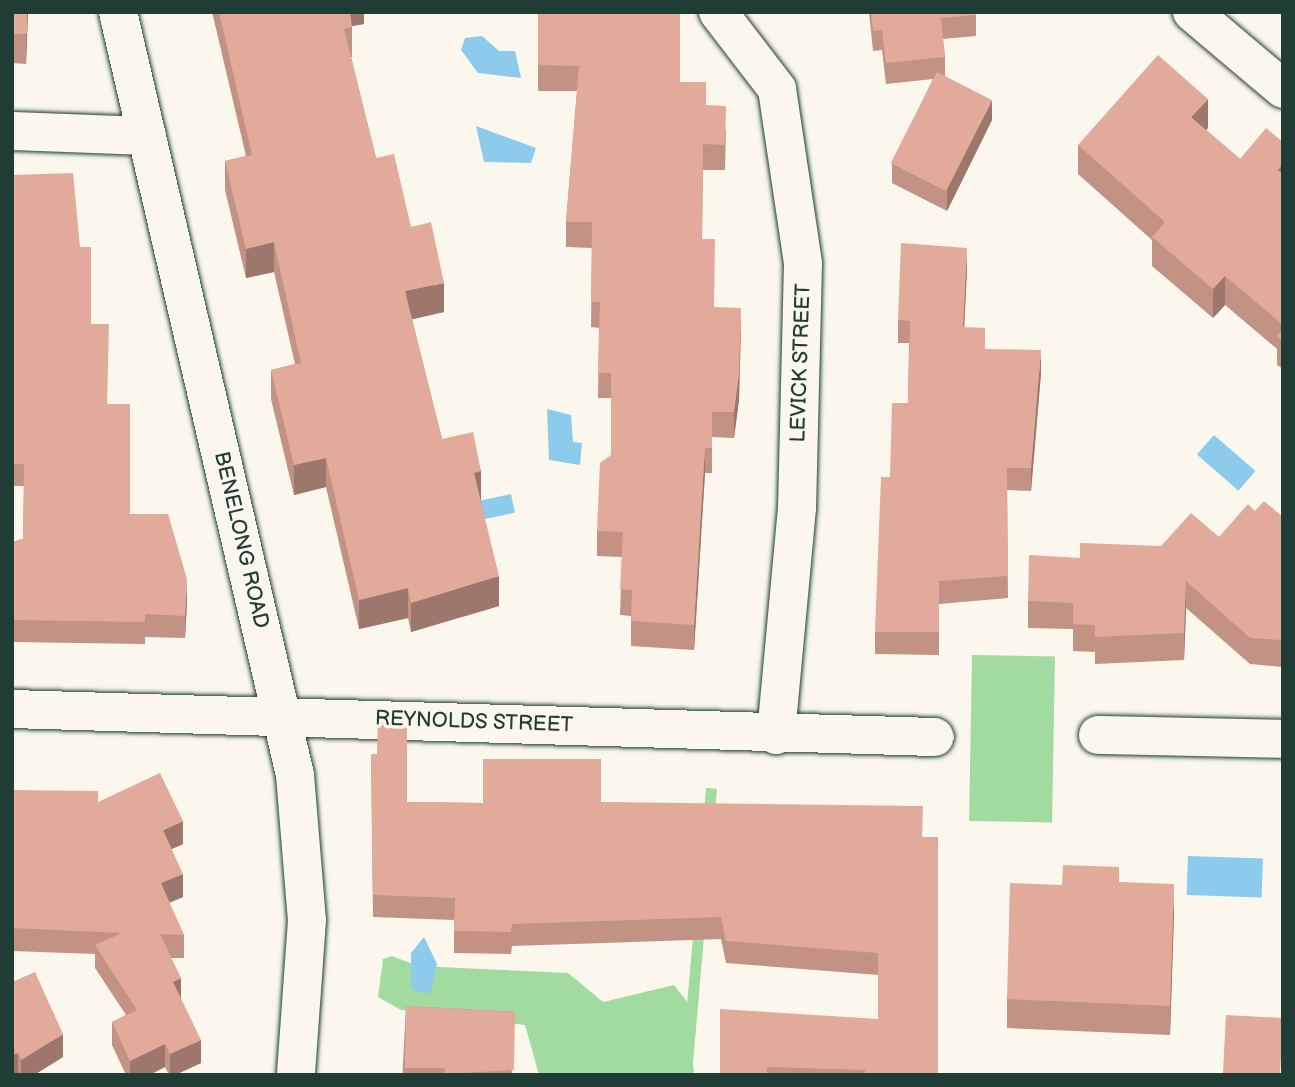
<!DOCTYPE html>
<html>
<head>
<meta charset="utf-8">
<style>
  body { margin:0 }
  #map { position:relative; width:1295px; height:1087px; overflow:hidden; background:#fbf7ec; font-family:"Balsamiq Sans",sans-serif }
  div>[style] { position:absolute }
  .green>* { inset:0; background:#a2dba0; transform-origin:0 0 }
  .water>* { inset:0; background:#8ccbec; transform-origin:0 0 }
  .roads { filter:drop-shadow(0 0 2px #1f3d34) drop-shadow(0 0 2px #1f3d34) }
  .minor>* { height:38px; margin:-19px; padding:0 19px; transform-origin:19px; border-radius:19px; background:#fbf7ec }
  .wall>* { inset:0; background:#c29284; transform-origin:0 0 }
  .shaded-wall>* { inset:0; background:#9e776c; transform-origin:0 0 }
  .building>* { inset:0; background:#e2aa9a; transform-origin:0 0 }
  span { translate:-50% -50%; white-space:nowrap; text-align:center; line-height:1.15; -webkit-text-stroke:7px #fbf7ec; paint-order:stroke }
  .street-label { font-size:21px; color:#1f3d34 }
  .frame { position:absolute; inset:0; border:14px solid #1f3d34; pointer-events:none }
</style>
</head>
<body>
<div id="map">
  <div class="green">
    <i style="left:972px;top:655px;width:83px;height:166px;rotate:1deg"></i>
    <i style="left:706px;top:788px;width:11px;height:287px;rotate:5deg"></i>
    <i style="clip-path:polygon(392px 956px,418px 966px,568px 973px,603px 1002px,674px 985px,688px 1003px,694px 1075px,539px 1075px,525px 1025px,401px 1010px,378px 997px,383px 959px)"></i>
  </div>
  <div class="water">
    <i style="clip-path:polygon(482px 36px,499px 51px,515px 51px,521px 78px,478px 73px,461px 50px,465px 38px)"></i>
    <i style="clip-path:polygon(476px 126px,536px 148px,531px 163px,484px 162px)"></i>
    <i style="clip-path:polygon(547px 409px,571px 415px,573px 442px,582px 443px,580px 465px,549px 460px)"></i>
    <i style="left:1214px;top:435px;width:55px;height:26px;rotate:41deg"></i>
    <i style="left:511px;top:494px;width:19px;height:47px;rotate:78deg"></i>
    <i style="left:1188px;top:856px;width:75px;height:39px;rotate:2deg"></i>
    <i style="clip-path:polygon(424px 937px,437px 964px,430px 994px,413px 990px,411px 982px,411px 953px)"></i>
  </div>
  <div class="roads">
    <div class="minor">
      <i style="left:118px;top:12px;width:783px;rotate:76.94deg"></i>
      <i style="left:295px;top:775px;width:145px;rotate:85.3deg"></i>
      <i style="left:307px;top:920px;width:155px;rotate:94.1deg"></i>
      <i style="left:718px;top:12px;width:97px;rotate:52.5deg"></i>
      <i style="left:777px;top:89px;width:176px;rotate:81.5deg"></i>
      <i style="left:803px;top:263px;width:245px;rotate:91.4deg"></i>
      <i style="left:797px;top:508px;width:228px;rotate:95.3deg"></i>
      <i style="left:1192px;top:12px;width:119px;rotate:40.2deg"></i>
      <i style="left:12px;top:131px;width:135px;rotate:2.1deg"></i>
      <i style="left:12px;top:709px;width:923px;rotate:1.74deg"></i>
      <i style="left:1098px;top:735px;width:185px;rotate:1.2deg"></i>
    </div>
  </div>
  <div class="wall">
    <i style="clip-path:polygon(12px 12px,28px 12px,26px 64px,12px 63px)"></i>
    <i style="clip-path:polygon(212px 12px,364px 12px,364px 24px,352px 26px,352px 57px,351px 57px,376px 158px,411px 227px,444px 312px,412px 319px,442px 439px,481px 500px,499px 606px,411px 632px,408px 618px,359px 629px,326px 487px,294px 495px,271px 399px,271px 370px,295px 364px,274px 272px,246px 278px,225px 190px,225px 161px,246px 156px)"></i>
    <i style="clip-path:polygon(538px 12px,680px 82px,706px 106px,726px 131px,725px 170px,703px 170px,702px 239px,714px 307px,741px 333px,739px 400px,734px 438px,712px 437px,712px 473px,705px 473px,694px 650px,631px 646px,631px 616px,620px 615px,622px 557px,597px 556px,597px 531px,611px 455px,611px 398px,598px 398px,599px 328px,591px 327px,592px 248px,566px 247px,566px 222px,577px 91px,538px 91px)"></i>
    <i style="clip-path:polygon(869px 12px,976px 12px,976px 36px,943px 39px,945px 57px,945px 76px,992px 120px,947px 211px,892px 183px,892px 163px,933px 79px,886px 84px,882px 50px,873px 51px)"></i>
    <i style="clip-path:polygon(1208px 128px,1206px 130px,1240px 159px,1283px 142px,1283px 369px,1277px 365px,1277px 349px,1225px 305px,1213px 318px,1152px 266px,1152px 240px,1078px 174px,1078px 145px)"></i>
    <i style="clip-path:polygon(12px 175px,80px 247px,91px 324px,130px 514px,187px 601px,185px 638px,145px 637px,145px 644px,12px 642px,12px 542px,23px 539px,24px 486px,12px 486px)"></i>
    <i style="clip-path:polygon(967px 270px,964px 327px,985px 349px,1041px 373px,1031px 491px,1007px 490px,1008px 598px,939px 604px,939px 655px,875px 654px,875px 632px,890px 477px,908px 403px,909px 343px,898px 343px,898px 320px)"></i>
    <i style="clip-path:polygon(1255px 511px,1283px 517px,1283px 667px,1250px 664px,1186px 608px,1184px 660px,1095px 664px,1095px 652px,1073px 651px,1073px 629px,1028px 628px,1028px 601px,1080px 558px,1219px 537px)"></i>
    <i style="clip-path:polygon(371px 754px,407px 802px,483px 803px,601px 802px,922px 837px,938px 1075px,720px 1075px,878px 1019px,878px 975px,726px 963px,721px 939px,512px 946px,511px 954px,454px 953px,454px 920px,373px 917px)"></i>
    <i style="clip-path:polygon(12px 790px,98px 802px,183px 844px,171px 849px,183px 897px,169px 903px,184px 935px,184px 958px,171px 958px,181px 999px,201px 1063px,175px 1075px,169px 1075px,165px 1067px,149px 1075px,126px 1075px,112px 1045px,112px 1022px,126px 1015px,95px 968px,95px 954px,12px 951px)"></i>
    <i style="clip-path:polygon(1119px 882px,1174px 913px,1170px 1035px,1007px 1028px,1007px 999px,1062px 885px)"></i>
    <i style="clip-path:polygon(12px 982px,63px 1057px,34px 1075px,12px 1075px)"></i>
    <i style="left:406px;top:1006px;width:109px;height:69px;rotate:3deg"></i>
  </div>
  <div class="shaded-wall">
    <i style="clip-path:polygon(27px 12px,28px 12px,26px 64px,26px 35px)"></i>
    <i style="clip-path:polygon(347px 12px,364px 12px,364px 24px,347px 27px)"></i>
    <i style="clip-path:polygon(1208px 99px,1208px 128px,1191px 146px,1191px 117px)"></i>
    <i style="clip-path:polygon(992px 100px,992px 120px,947px 211px,947px 190px)"></i>
    <i style="clip-path:polygon(1283px 164px,1283px 193px,1278px 170px)"></i>
    <i style="clip-path:polygon(274px 242px,274px 272px,246px 278px,246px 249px)"></i>
    <i style="clip-path:polygon(967px 248px,967px 270px,963px 350px,963px 327px)"></i>
    <i style="clip-path:polygon(1225px 276px,1225px 305px,1213px 318px,1213px 289px)"></i>
    <i style="clip-path:polygon(444px 283px,444px 312px,405px 321px,405px 291px)"></i>
    <i style="clip-path:polygon(741px 308px,739px 400px,734px 438px,734px 412px)"></i>
    <i style="clip-path:polygon(1041px 350px,1041px 373px,1031px 491px,1031px 468px)"></i>
    <i style="clip-path:polygon(705px 448px,705px 473px,694px 650px,694px 625px)"></i>
    <i style="clip-path:polygon(326px 458px,326px 487px,294px 495px,294px 465px)"></i>
    <i style="left:481px;top:471px;width:29px;height:7px;rotate:90deg"></i>
    <i style="clip-path:polygon(499px 576px,499px 606px,411px 632px,411px 603px)"></i>
    <i style="clip-path:polygon(187px 579px,187px 601px,185px 638px,185px 616px)"></i>
    <i style="clip-path:polygon(1186px 581px,1186px 608px,1184px 660px,1184px 633px)"></i>
    <i style="clip-path:polygon(408px 588px,408px 618px,359px 629px,359px 600px)"></i>
    <i style="clip-path:polygon(183px 821px,183px 844px,163px 853px,163px 830px)"></i>
    <i style="clip-path:polygon(183px 874px,183px 897px,161px 906px,161px 883px)"></i>
    <i style="clip-path:polygon(1174px 884px,1174px 913px,1170px 1035px,1170px 1006px)"></i>
    <i style="clip-path:polygon(181px 978px,181px 1001px,173px 982px)"></i>
    <i style="clip-path:polygon(63px 1034px,63px 1057px,34px 1075px,21px 1075px,21px 1060px)"></i>
    <i style="clip-path:polygon(201px 1040px,201px 1063px,175px 1075px,170px 1075px,170px 1054px)"></i>
    <i style="clip-path:polygon(165px 1044px,165px 1067px,149px 1075px,130px 1075px,130px 1061px)"></i>
    <i style="left:18px;top:1053px;width:22px;height:6px;rotate:90deg"></i>
  </div>
  <div class="building">
    <i style="left:12px;top:12px;width:15px;height:22px"></i>
    <i style="clip-path:polygon(219px 12px,350px 12px,352px 27px,344px 29px,376px 158px,394px 154px,411px 227px,431px 222px,444px 283px,405px 291px,442px 439px,473px 432px,481px 471px,474px 473px,499px 576px,411px 603px,408px 588px,359px 600px,326px 458px,294px 465px,271px 370px,301px 363px,274px 242px,246px 249px,225px 161px,252px 155px)"></i>
    <i style="clip-path:polygon(538px 12px,680px 12px,680px 82px,706px 82px,706px 105px,726px 106px,725px 145px,703px 144px,702px 239px,715px 239px,714px 307px,741px 308px,739px 375px,734px 412px,712px 412px,712px 448px,705px 448px,694px 625px,631px 621px,632px 590px,620px 589px,623px 532px,597px 531px,600px 463px,611px 455px,611px 373px,598px 373px,600px 302px,591px 302px,592px 222px,566px 222px,579px 66px,538px 65px)"></i>
    <i style="clip-path:polygon(871px 12px,976px 12px,976px 15px,941px 18px,945px 57px,886px 63px,882px 30px,873px 31px)"></i>
    <i style="clip-path:polygon(1158px 55px,1208px 99px,1191px 117px,1240px 159px,1266px 128px,1283px 142px,1283px 164px,1278px 170px,1283px 174px,1283px 325px,1225px 276px,1213px 289px,1152px 237px,1165px 222px,1078px 145px)"></i>
    <i style="left:937px;top:72px;width:62px;height:102px;rotate:27deg"></i>
    <i style="clip-path:polygon(73px 173px,80px 247px,91px 247px,91px 324px,109px 324px,107px 404px,130px 404px,130px 514px,168px 514px,187px 579px,185px 616px,145px 614px,145px 622px,12px 620px,12px 542px,23px 539px,24px 464px,12px 464px,12px 175px)"></i>
    <i style="clip-path:polygon(901px 243px,967px 248px,963px 327px,985px 328px,985px 349px,1041px 350px,1031px 468px,1007px 468px,1008px 576px,939px 581px,939px 632px,875px 632px,881px 477px,890px 477px,892px 403px,908px 403px,910px 321px,898px 320px)"></i>
    <i style="clip-path:polygon(1283px 329px,1283px 341px,1277px 336px)"></i>
    <i style="clip-path:polygon(1264px 501px,1283px 517px,1283px 640px,1250px 638px,1186px 581px,1184px 633px,1095px 637px,1095px 625px,1073px 624px,1073px 603px,1028px 601px,1029px 555px,1080px 558px,1080px 543px,1161px 546px,1191px 513px,1219px 537px,1248px 504px,1255px 511px)"></i>
    <i style="clip-path:polygon(378px 720px,407px 721px,407px 802px,483px 803px,483px 759px,601px 759px,601px 802px,923px 806px,922px 837px,938px 837px,938px 1075px,865px 1075px,865px 1070px,767px 1067px,767px 1075px,720px 1075px,720px 1009px,878px 1019px,878px 953px,726px 941px,721px 917px,512px 924px,511px 932px,454px 931px,455px 898px,373px 895px,371px 754px,377px 754px)"></i>
    <i style="clip-path:polygon(160px 773px,183px 821px,163px 830px,183px 874px,161px 883px,184px 935px,160px 934px,181px 978px,173px 982px,201px 1040px,170px 1054px,165px 1044px,130px 1061px,112px 1022px,137px 1010px,95px 945px,122px 933px,12px 928px,12px 790px,98px 791px,98px 802px)"></i>
    <i style="clip-path:polygon(1063px 865px,1119px 867px,1119px 882px,1174px 884px,1170px 1006px,1007px 999px,1010px 883px,1062px 885px)"></i>
    <i style="clip-path:polygon(35px 972px,63px 1034px,21px 1060px,18px 1053px,12px 1055px,12px 982px)"></i>
    <i style="clip-path:polygon(406px 1006px,515px 1012px,514px 1070px,445px 1074px,445px 1068px,405px 1068px)"></i>
    <i style="left:1226px;top:1015px;width:57px;height:60px;rotate:3deg"></i>
  </div>
  <div class="street-label">
    <span style="left:801px;top:363px;rotate:-88deg">LEVICK STREET</span>
    <span style="left:241px;top:540px;rotate:77deg">BENELONG ROAD</span>
    <span style="left:474px;top:722px;rotate:2deg">REYNOLDS STREET</span>
  </div>
  <div class="frame"></div>
</div>
</body>
</html>
